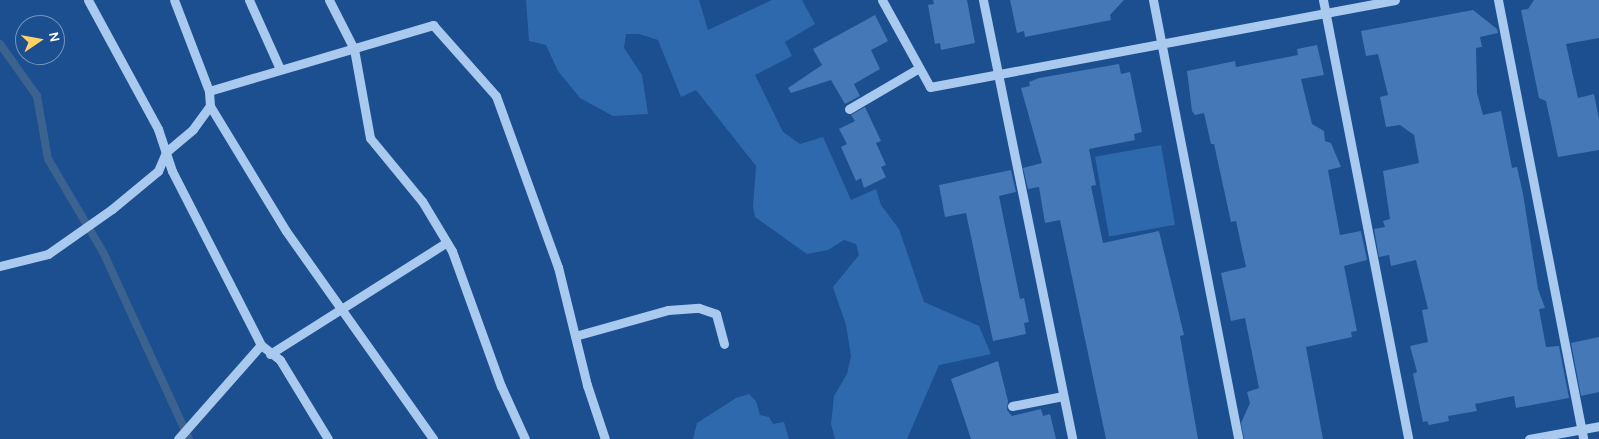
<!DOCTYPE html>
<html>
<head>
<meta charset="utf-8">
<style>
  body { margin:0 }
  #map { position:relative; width:1599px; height:439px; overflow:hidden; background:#1b4f8f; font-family:Karla,sans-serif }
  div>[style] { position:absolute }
  .green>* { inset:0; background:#2e69ad; transform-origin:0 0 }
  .stream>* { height:8px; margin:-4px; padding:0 4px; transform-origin:4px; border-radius:4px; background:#3c6290 }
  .building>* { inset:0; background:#4478b7 }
  .minor>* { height:9px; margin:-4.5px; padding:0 4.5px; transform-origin:4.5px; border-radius:4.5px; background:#a9c9ee }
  span { translate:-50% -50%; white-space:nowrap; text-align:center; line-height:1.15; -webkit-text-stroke:4px #1b4f8f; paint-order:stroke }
  .north { position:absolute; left:15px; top:15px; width:50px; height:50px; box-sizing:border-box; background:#1b4f8f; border:1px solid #7695bc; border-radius:50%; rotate:78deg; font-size:14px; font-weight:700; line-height:20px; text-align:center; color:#fff }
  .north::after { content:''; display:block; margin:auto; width:18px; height:22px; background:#ffd166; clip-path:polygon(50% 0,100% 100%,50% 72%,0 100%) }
</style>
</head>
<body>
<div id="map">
  <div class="green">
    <i style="clip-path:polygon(526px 0,699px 0,708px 30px,772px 0,802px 0,815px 24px,785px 42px,792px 56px,755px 75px,783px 132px,800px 144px,823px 137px,851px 200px,876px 189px,881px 205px,899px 229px,924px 302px,979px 326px,991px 354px,939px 365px,907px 439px,835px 439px,831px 424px,834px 396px,847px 374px,851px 356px,846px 325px,833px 287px,859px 255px,856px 244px,844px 240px,828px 250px,807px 254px,755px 217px,753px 206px,756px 166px,696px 90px,681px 97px,658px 40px,639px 34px,626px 34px,624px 48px,642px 75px,648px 114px,613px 116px,580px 98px,558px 71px,546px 45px,529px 41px)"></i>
    <i style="left:1161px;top:145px;width:81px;height:67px;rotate:80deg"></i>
    <i style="clip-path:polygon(749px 394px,756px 401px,760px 415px,769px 417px,773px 424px,784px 422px,789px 439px,693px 439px,697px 423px,736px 398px)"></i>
  </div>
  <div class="stream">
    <i style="left:0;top:44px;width:64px;rotate:54.6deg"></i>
    <i style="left:37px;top:96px;width:64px;rotate:80.1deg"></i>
    <i style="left:48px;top:159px;width:108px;rotate:59.4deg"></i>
    <i style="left:103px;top:252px;width:206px;rotate:65.3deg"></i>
  </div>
  <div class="building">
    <i style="clip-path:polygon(933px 0,967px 0,975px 43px,941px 50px,940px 43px,935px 44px,928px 5px,934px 4px)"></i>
    <i style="clip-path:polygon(1010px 0,1124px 0,1110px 15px,1111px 20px,1025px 37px,1024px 31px,1017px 33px)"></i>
    <i style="clip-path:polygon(1534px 0,1599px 0,1599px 38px,1566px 44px,1578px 98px,1594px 94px,1599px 119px,1599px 150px,1558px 157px,1546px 101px,1539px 98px,1521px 10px,1528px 9px)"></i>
    <i style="clip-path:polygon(1473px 10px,1497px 29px,1498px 33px,1480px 37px,1482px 47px,1476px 48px,1477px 93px,1483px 115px,1501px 111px,1512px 168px,1517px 167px,1523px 194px,1538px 289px,1545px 308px,1539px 309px,1546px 347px,1559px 346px,1569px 398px,1516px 408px,1514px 396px,1475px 404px,1477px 411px,1448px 416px,1449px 421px,1429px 425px,1427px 421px,1423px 422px,1413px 374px,1417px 372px,1410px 346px,1428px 342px,1422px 310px,1428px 309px,1416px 260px,1391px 266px,1389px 255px,1379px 257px,1374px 229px,1385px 227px,1383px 221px,1390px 219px,1383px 171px,1419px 163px,1414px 135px,1400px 125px,1386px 127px,1380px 97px,1388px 95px,1378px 54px,1366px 56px,1361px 31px)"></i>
    <i style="clip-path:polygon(875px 15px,888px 41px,871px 50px,880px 69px,854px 84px,860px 96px,845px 104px,831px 80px,791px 93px,788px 88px,822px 65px,813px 49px)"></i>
    <i style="clip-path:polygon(1317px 45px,1324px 75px,1301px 79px,1312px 124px,1324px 131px,1325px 141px,1331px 143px,1341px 167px,1328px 170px,1340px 235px,1361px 231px,1367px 260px,1344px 266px,1357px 331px,1351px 332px,1352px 337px,1306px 347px,1323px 439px,1244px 439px,1241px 423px,1250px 403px,1247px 392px,1259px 388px,1245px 318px,1231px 321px,1221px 273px,1246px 267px,1236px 221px,1231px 222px,1214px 144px,1211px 144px,1204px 113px,1195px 115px,1192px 111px,1187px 71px,1235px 61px,1236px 67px,1298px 55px,1297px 49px)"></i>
    <i style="clip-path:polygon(1119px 64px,1121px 74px,1130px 72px,1142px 132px,1134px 134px,1135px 140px,1089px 149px,1096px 185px,1091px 186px,1103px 243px,1159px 231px,1184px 335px,1180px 336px,1198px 439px,1106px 439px,1060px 220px,1045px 223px,1039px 187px,1028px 189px,1023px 168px,1042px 163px,1021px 88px,1030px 86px,1029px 82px,1039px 78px)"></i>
    <i style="clip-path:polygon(865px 107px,881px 141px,876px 143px,886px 165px,881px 167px,886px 177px,864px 188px,861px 178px,856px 181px,841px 147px,847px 144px,839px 129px,855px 121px,851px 115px)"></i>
    <i style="clip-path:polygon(1011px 170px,1016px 192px,999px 196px,1020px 299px,1024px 298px,1029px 322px,1024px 323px,1026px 334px,993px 341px,966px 213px,945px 217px,939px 185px)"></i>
    <i style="clip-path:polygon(1599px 337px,1599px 392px,1581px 396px,1571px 343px)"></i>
    <i style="clip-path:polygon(998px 361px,1008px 401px,1007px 410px,1012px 416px,1041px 409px,1043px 416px,1050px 414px,1056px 439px,971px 439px,951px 379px)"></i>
  </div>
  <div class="minor">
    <i style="left:88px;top:0;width:147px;rotate:61.5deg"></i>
    <i style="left:158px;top:129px;width:44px;rotate:71.6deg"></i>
    <i style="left:172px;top:171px;width:195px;rotate:62.9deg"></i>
    <i style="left:261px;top:345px;width:24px;rotate:38deg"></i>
    <i style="left:280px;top:360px;width:92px;rotate:58.7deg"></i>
    <i style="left:249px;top:0;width:76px;rotate:65.8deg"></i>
    <i style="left:329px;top:0;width:55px;rotate:63deg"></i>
    <i style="left:354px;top:49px;width:90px;rotate:79.8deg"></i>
    <i style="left:370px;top:138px;width:82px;rotate:50.5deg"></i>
    <i style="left:422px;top:201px;width:58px;rotate:59deg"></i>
    <i style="left:452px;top:251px;width:144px;rotate:70.1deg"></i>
    <i style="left:501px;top:386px;width:58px;rotate:65.6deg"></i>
    <i style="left:882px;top:0;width:99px;rotate:61.1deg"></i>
    <i style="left:930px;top:87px;width:473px;rotate:-10.6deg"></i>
    <i style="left:983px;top:0;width:448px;rotate:78.5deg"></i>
    <i style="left:1153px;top:0;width:447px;rotate:79deg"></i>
    <i style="left:1323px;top:0;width:447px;rotate:79deg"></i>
    <i style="left:1498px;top:0;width:447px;rotate:79deg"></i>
    <i style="left:209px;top:91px;width:234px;rotate:-16.4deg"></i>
    <i style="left:433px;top:25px;width:95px;rotate:48.4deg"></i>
    <i style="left:496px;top:96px;width:182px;rotate:70.1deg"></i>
    <i style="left:558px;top:267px;width:122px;rotate:76.2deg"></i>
    <i style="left:587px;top:385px;width:57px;rotate:71.6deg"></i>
    <i style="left:210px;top:106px;width:146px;rotate:58.7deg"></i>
    <i style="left:286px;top:231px;width:255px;rotate:54.7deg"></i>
    <i style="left:849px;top:109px;width:81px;rotate:-30.4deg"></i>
    <i style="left:0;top:266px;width:49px;rotate:-14deg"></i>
    <i style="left:48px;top:254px;width:78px;rotate:-35.1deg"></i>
    <i style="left:112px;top:209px;width:60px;rotate:-39.6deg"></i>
    <i style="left:158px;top:171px;width:21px;rotate:-67deg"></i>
    <i style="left:166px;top:152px;width:35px;rotate:-40deg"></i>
    <i style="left:193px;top:129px;width:29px;rotate:-54deg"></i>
    <i style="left:210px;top:106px;width:15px;rotate:-94deg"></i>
    <i style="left:209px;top:91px;width:97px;rotate:-111deg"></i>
    <i style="left:575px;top:336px;width:97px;rotate:-15.6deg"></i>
    <i style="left:668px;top:310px;width:31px;rotate:-4deg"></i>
    <i style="left:699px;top:308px;width:18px;rotate:19deg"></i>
    <i style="left:716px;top:314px;width:31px;rotate:75deg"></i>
    <i style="left:270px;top:354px;width:209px;rotate:-32.3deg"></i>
    <i style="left:1012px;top:406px;width:52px;rotate:-11.1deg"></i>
    <i style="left:178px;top:439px;width:125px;rotate:-48.6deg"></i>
    <i style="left:1529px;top:439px;width:71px;rotate:-10.5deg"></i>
  </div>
  <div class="north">N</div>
</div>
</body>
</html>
